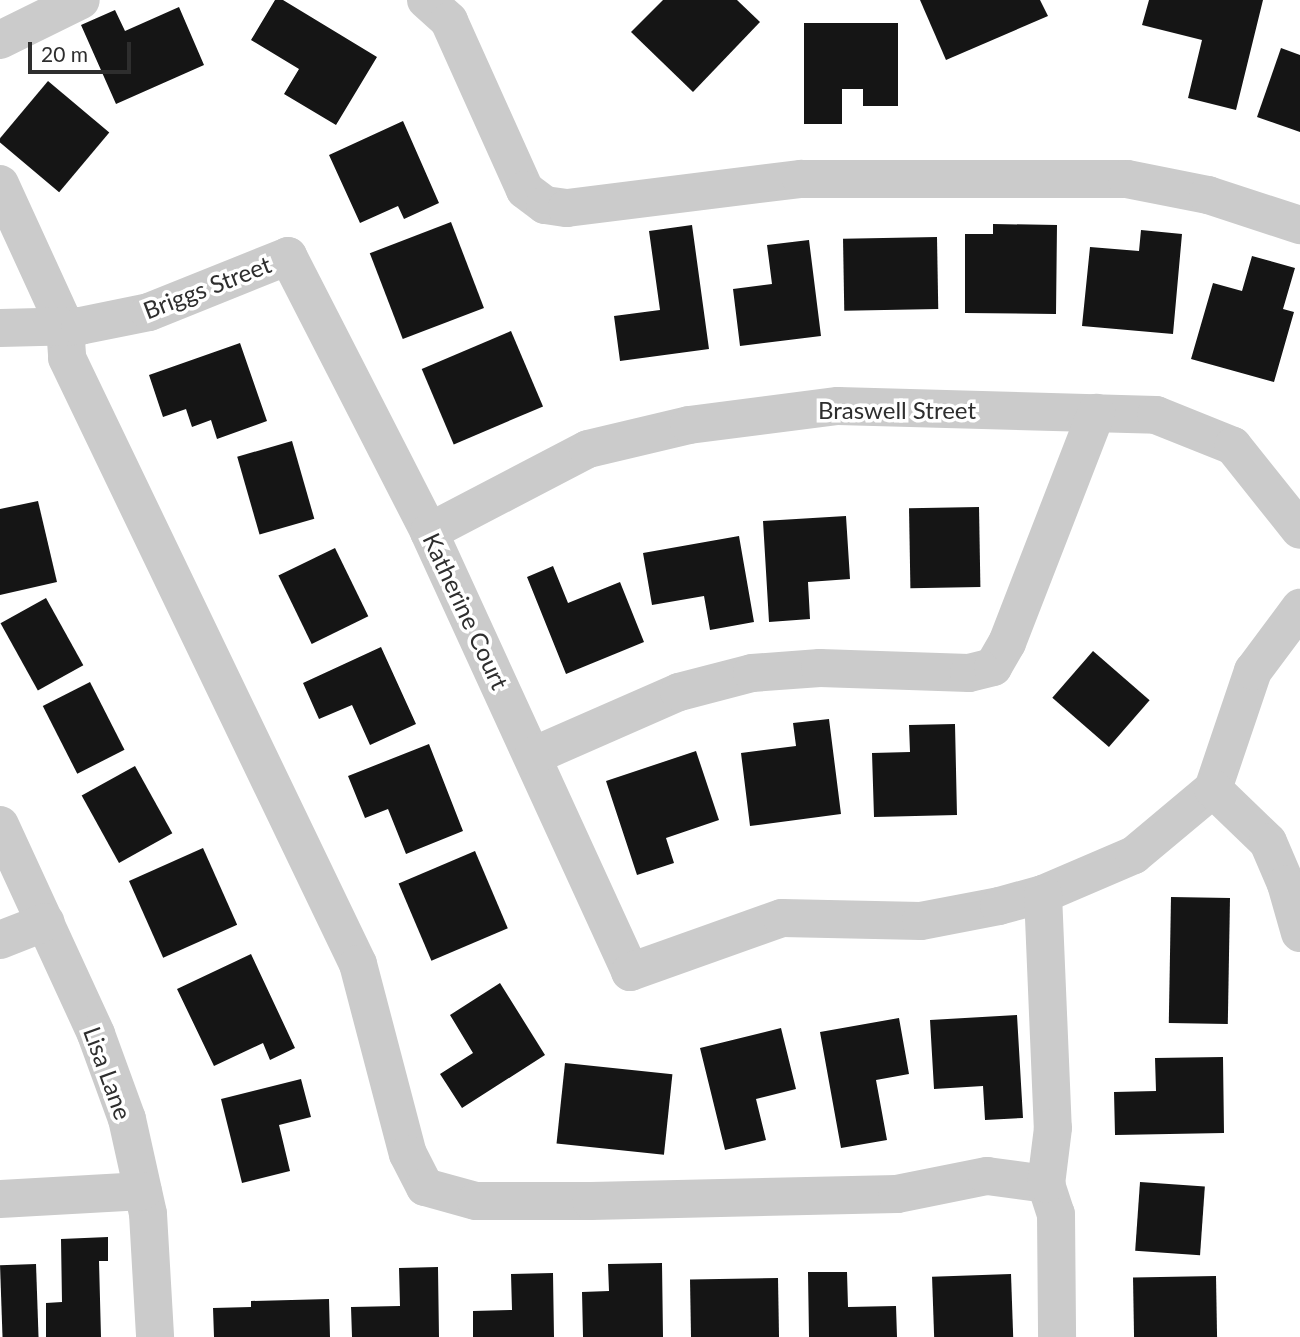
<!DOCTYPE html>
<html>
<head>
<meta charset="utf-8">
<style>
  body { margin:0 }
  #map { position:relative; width:1300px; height:1337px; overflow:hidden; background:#fff; font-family:Lato,sans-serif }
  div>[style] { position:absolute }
  .building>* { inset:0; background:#151515; transform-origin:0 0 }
  .minor>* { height:38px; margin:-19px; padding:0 19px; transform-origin:19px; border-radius:19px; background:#cbcbcb }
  span { translate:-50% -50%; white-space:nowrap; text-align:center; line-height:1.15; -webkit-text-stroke:7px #fff; paint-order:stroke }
  .street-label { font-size:24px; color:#2e2e2e }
  .scale { position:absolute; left:28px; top:42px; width:103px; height:32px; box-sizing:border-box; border:4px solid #2e2e2e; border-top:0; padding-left:9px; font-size:21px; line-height:24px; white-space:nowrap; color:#2e2e2e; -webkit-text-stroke:5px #fff; paint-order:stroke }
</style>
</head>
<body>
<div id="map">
  <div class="building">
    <i style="clip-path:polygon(275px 0,283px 0,377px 57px,336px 125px,284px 94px,299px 69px,251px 40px)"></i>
    <i style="clip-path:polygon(663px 0,737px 0,760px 22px,693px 92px,631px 32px)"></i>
    <i style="clip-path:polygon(920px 0,1040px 0,1048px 16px,946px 60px)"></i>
    <i style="clip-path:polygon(1149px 0,1263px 0,1236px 110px,1188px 98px,1202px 40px,1142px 25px)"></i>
    <i style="clip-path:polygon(179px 7px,204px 65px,116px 104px,81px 25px,115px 10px,125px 31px)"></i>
    <i style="clip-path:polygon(804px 23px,898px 23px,898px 106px,863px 106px,863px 89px,842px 89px,842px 124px,804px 124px)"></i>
    <i style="clip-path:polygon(1281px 48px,1300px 55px,1300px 132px,1257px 117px)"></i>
    <i style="left:48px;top:81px;width:80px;height:78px;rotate:40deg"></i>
    <i style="clip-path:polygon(403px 121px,439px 203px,404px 219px,398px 206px,360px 223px,329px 155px)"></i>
    <i style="left:451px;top:222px;width:92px;height:87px;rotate:69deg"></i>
    <i style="clip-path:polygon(993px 224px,1057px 225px,1056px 314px,965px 313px,965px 234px,993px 234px)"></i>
    <i style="clip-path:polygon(692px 225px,709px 349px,620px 361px,614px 316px,660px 310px,649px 231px)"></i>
    <i style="clip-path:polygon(1141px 230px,1182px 234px,1173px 334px,1082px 326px,1090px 247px,1139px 251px)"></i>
    <i style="left:937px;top:237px;width:72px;height:94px;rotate:89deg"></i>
    <i style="clip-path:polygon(809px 240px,821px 336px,740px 346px,733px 289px,772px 284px,767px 245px)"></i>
    <i style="clip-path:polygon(1252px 256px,1295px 268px,1283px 309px,1294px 312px,1274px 382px,1191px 359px,1213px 283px,1242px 291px)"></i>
    <i style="left:511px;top:331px;width:82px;height:97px;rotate:67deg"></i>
    <i style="clip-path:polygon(240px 343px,267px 421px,217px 439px,211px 420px,192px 427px,186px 409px,163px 417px,149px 375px)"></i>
    <i style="left:292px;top:441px;width:81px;height:57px;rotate:74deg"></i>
    <i style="clip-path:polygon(38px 501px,57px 582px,0 595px,0 509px)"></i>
    <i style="left:979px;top:507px;width:80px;height:70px;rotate:89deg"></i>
    <i style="clip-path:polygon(846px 516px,850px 579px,808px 582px,810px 619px,769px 622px,763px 521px)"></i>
    <i style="clip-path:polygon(739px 536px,754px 622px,710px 630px,704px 596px,652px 605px,643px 553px)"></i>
    <i style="left:335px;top:548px;width:76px;height:63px;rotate:64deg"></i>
    <i style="clip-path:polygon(553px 566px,568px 603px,620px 582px,644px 642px,566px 674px,527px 577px)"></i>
    <i style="left:46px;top:598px;width:77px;height:52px;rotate:61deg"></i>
    <i style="clip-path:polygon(381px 647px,416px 724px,370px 745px,352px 705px,319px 719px,303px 683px)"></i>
    <i style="left:1093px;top:651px;width:75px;height:62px;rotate:41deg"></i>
    <i style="left:90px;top:682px;width:76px;height:53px;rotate:63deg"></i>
    <i style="clip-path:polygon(829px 719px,841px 814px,750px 826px,741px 753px,796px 746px,793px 723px)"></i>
    <i style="clip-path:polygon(955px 724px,957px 815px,874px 817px,872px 753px,910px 752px,909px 725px)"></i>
    <i style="clip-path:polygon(429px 744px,463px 831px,406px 854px,388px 809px,365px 818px,348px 776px)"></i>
    <i style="clip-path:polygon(696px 751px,719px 820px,666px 838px,674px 863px,637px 875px,606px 781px)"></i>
    <i style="left:135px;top:766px;width:77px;height:61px;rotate:61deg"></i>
    <i style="left:203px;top:848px;width:84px;height:81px;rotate:66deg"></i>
    <i style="left:475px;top:851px;width:84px;height:83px;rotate:67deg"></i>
    <i style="left:1171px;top:897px;width:59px;height:126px;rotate:1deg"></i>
    <i style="clip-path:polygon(251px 954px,295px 1048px,270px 1060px,263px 1043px,214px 1066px,177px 989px)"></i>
    <i style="clip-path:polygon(500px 983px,545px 1055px,462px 1108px,440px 1074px,473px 1053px,450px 1015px)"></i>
    <i style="clip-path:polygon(1017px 1015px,1023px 1118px,985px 1120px,983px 1086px,934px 1089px,930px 1020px)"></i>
    <i style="clip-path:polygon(899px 1018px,909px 1074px,876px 1080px,887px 1140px,841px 1148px,820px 1032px)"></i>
    <i style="clip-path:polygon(781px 1028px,796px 1089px,756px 1099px,766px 1140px,725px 1150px,700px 1048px)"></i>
    <i style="clip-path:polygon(1223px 1057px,1224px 1133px,1115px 1135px,1114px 1092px,1156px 1091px,1155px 1058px)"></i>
    <i style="left:565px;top:1063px;width:108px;height:81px;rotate:6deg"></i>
    <i style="clip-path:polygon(301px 1079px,311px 1117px,279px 1125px,290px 1171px,242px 1183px,221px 1099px)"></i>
    <i style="left:1140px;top:1182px;width:65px;height:69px;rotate:4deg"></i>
    <i style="clip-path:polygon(108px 1237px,108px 1261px,99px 1261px,101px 1337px,46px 1337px,46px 1303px,62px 1302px,61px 1239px)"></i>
    <i style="clip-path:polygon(662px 1263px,663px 1337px,583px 1337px,582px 1292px,609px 1291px,608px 1264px)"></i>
    <i style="left:36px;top:1264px;width:73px;height:36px;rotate:88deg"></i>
    <i style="clip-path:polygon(438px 1267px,439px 1337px,352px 1337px,351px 1307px,400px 1306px,399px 1268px)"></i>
    <i style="clip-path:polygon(808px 1272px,847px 1272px,848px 1307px,896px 1306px,897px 1337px,809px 1337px)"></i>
    <i style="clip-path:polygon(553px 1273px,554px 1337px,473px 1337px,473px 1311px,512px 1310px,511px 1274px)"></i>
    <i style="left:1011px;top:1274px;width:63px;height:79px;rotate:88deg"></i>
    <i style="left:1216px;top:1276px;width:61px;height:83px;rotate:89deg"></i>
    <i style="left:778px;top:1278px;width:59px;height:88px;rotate:89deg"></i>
    <i style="clip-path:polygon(329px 1299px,330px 1337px,214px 1337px,213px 1308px,251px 1307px,251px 1301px)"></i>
  </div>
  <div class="minor">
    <i style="left:426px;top:0;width:31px;rotate:42deg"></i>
    <i style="left:449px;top:21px;width:185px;rotate:65.8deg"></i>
    <i style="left:525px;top:190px;width:25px;rotate:37deg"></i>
    <i style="left:545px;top:205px;width:22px;rotate:8deg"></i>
    <i style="left:567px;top:208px;width:236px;rotate:-7.1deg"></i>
    <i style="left:801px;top:179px;width:326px"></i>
    <i style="left:1127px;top:179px;width:83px;rotate:11.2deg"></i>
    <i style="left:1208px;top:195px;width:97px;rotate:18.1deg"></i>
    <i style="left:0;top:40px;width:90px;rotate:-26.3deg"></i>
    <i style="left:0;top:184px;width:156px;rotate:65.4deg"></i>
    <i style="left:65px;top:326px;width:32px;rotate:86deg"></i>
    <i style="left:67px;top:358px;width:672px;rotate:64.35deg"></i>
    <i style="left:358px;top:964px;width:196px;rotate:75.3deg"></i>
    <i style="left:408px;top:1154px;width:37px;rotate:63deg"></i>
    <i style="left:425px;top:1187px;width:53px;rotate:15.4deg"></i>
    <i style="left:476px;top:1201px;width:115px"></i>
    <i style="left:591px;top:1201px;width:306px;rotate:-1.3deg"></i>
    <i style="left:897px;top:1194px;width:92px;rotate:-11.3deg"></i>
    <i style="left:987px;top:1176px;width:60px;rotate:7.7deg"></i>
    <i style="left:1046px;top:1184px;width:32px;rotate:72deg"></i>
    <i style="left:1056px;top:1214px;width:123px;rotate:89.5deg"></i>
    <i style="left:0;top:328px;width:80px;rotate:-1.4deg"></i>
    <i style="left:80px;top:326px;width:70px;rotate:-11.5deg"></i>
    <i style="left:149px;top:312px;width:150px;rotate:-21.9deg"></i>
    <i style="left:288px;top:256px;width:310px;rotate:62.9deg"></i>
    <i style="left:429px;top:532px;width:484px;rotate:65.4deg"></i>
    <i style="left:630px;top:972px;width:161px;rotate:-19.6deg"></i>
    <i style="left:782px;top:918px;width:139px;rotate:1.2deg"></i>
    <i style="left:921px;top:921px;width:79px;rotate:-10.9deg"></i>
    <i style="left:999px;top:906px;width:46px;rotate:-15.3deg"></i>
    <i style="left:1043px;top:894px;width:99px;rotate:-23.2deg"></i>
    <i style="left:1134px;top:855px;width:103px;rotate:-39.9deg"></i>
    <i style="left:1213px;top:789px;width:125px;rotate:-71.3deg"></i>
    <i style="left:1253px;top:671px;width:79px;rotate:-53.3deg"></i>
    <i style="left:429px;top:532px;width:179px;rotate:-27.6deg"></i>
    <i style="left:588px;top:449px;width:104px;rotate:-13.4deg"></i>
    <i style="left:689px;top:425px;width:150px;rotate:-7.3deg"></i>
    <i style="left:838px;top:406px;width:318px;rotate:1.6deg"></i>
    <i style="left:1156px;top:415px;width:83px;rotate:21.9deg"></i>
    <i style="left:1233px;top:446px;width:107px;rotate:51.4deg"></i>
    <i style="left:533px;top:756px;width:159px;rotate:-23.7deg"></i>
    <i style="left:679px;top:692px;width:75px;rotate:-14.6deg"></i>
    <i style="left:752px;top:673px;width:68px;rotate:-4.2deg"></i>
    <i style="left:820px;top:668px;width:149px;rotate:1.9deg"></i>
    <i style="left:969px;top:673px;width:25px;rotate:-14deg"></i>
    <i style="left:993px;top:667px;width:28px;rotate:-60deg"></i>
    <i style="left:1007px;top:643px;width:247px;rotate:-68.8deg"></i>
    <i style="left:1213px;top:789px;width:76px;rotate:43.9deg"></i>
    <i style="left:1268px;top:842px;width:46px;rotate:66.8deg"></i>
    <i style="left:1286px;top:884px;width:51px;rotate:74.1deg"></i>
    <i style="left:0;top:825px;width:230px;rotate:65.3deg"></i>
    <i style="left:96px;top:1034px;width:90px;rotate:70deg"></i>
    <i style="left:127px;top:1119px;width:97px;rotate:77.5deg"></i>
    <i style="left:148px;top:1214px;width:123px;rotate:86.7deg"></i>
    <i style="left:1043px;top:894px;width:234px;rotate:87.6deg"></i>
    <i style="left:1053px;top:1128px;width:56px;rotate:97.1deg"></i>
    <i style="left:0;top:940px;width:49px;rotate:-21.4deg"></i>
    <i style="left:0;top:1199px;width:143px;rotate:-3.2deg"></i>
  </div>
  <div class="street-label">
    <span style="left:207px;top:287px;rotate:-21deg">Briggs Street</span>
    <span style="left:897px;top:410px">Braswell Street</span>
    <span style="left:466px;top:611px;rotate:65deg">Katherine Court</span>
    <span style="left:108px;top:1073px;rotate:70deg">Lisa Lane</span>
  </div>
  <div class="scale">20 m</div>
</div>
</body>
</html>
